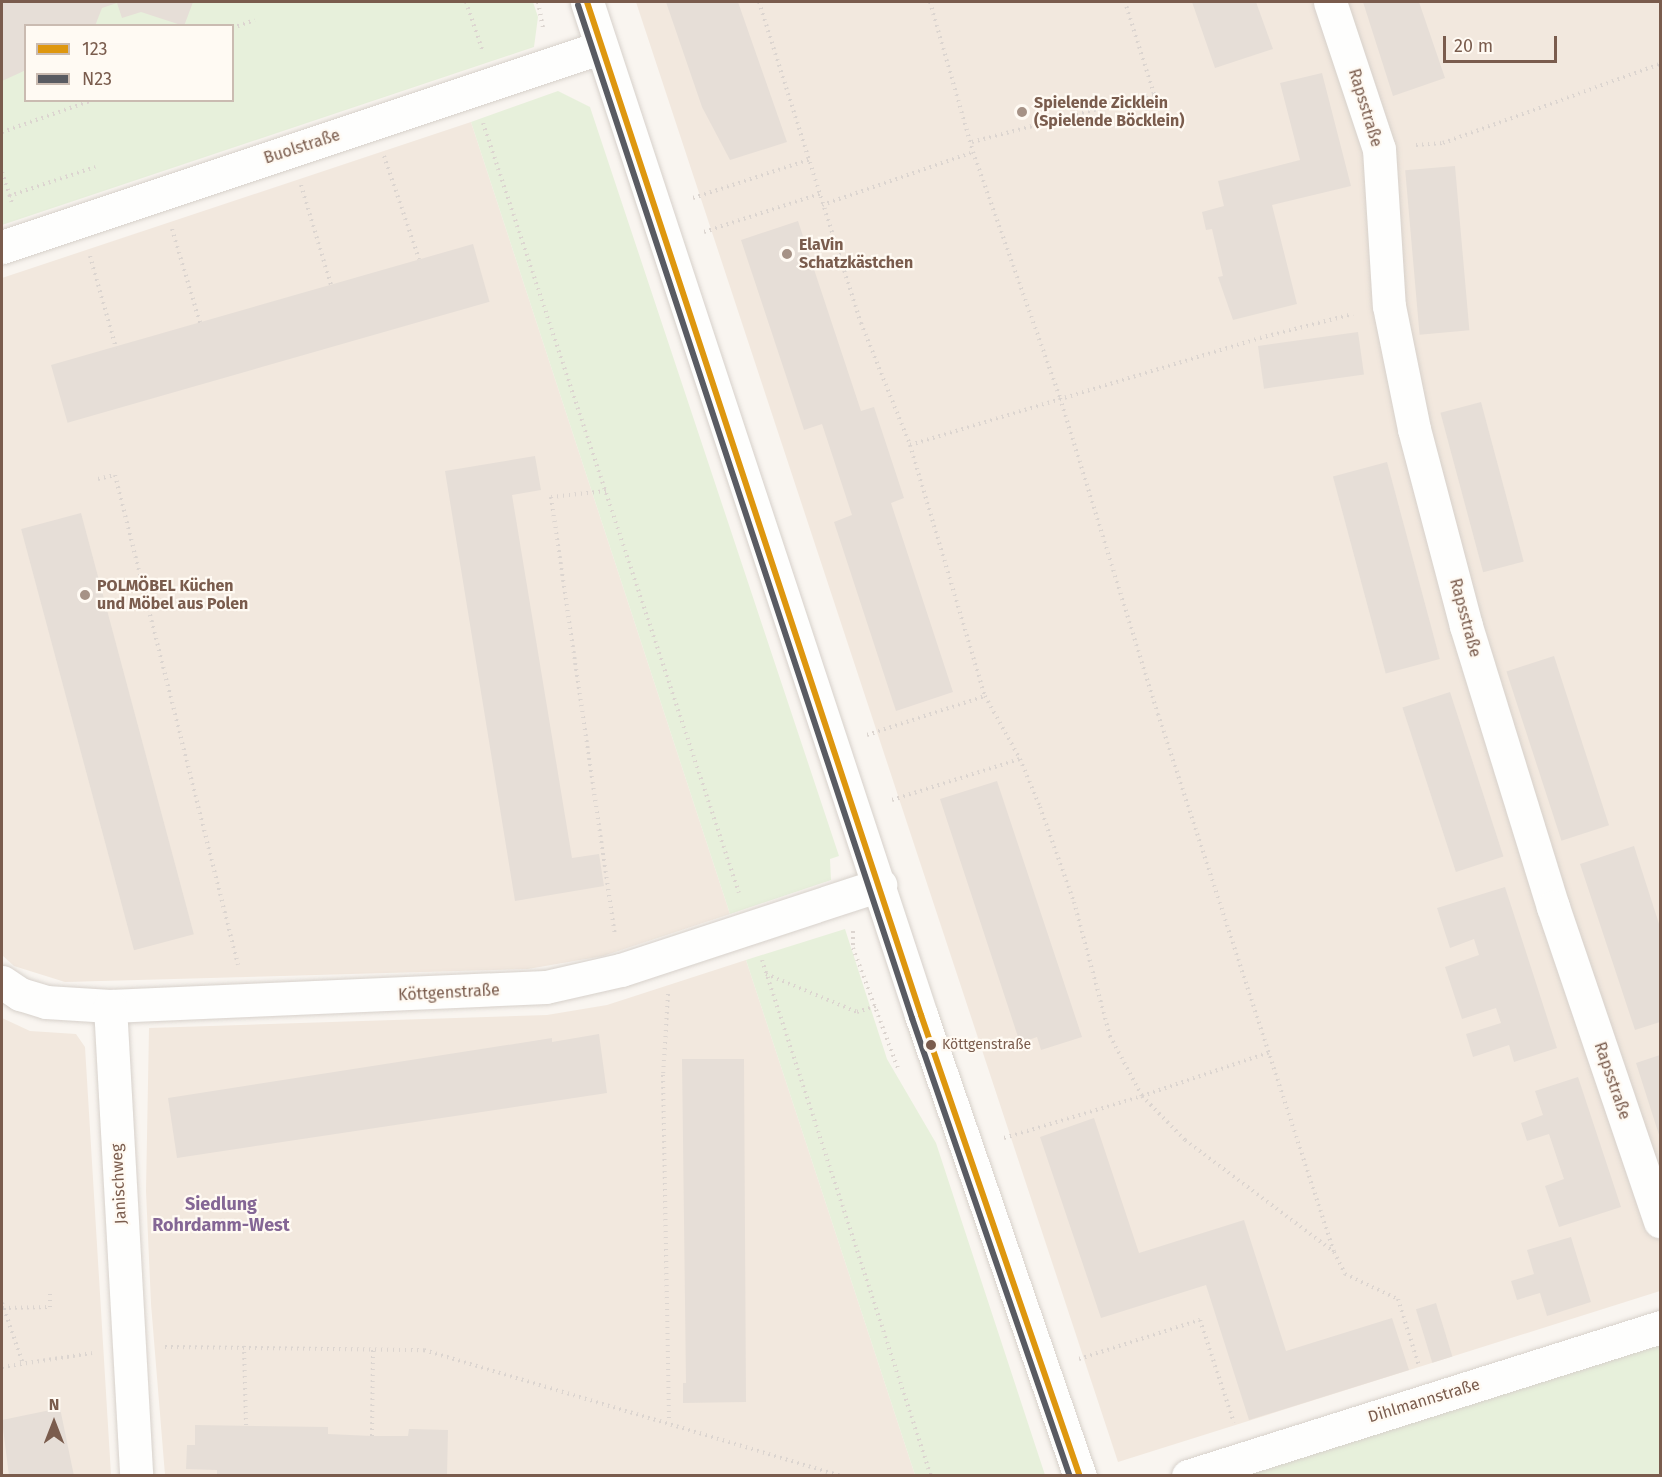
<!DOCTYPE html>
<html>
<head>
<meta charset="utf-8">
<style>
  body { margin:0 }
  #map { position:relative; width:1662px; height:1477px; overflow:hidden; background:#f9f5f0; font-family:"Fira Sans",sans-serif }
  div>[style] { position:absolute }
  .residential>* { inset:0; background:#f2e8de }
  .green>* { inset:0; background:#e7f0db }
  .building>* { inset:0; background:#e6ded7; transform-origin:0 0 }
  .path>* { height:4px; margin-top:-2px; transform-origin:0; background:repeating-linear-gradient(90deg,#dcd5d0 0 1.5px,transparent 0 6px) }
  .roads { filter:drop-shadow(0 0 2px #d7d1cb) drop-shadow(0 0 2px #d7d1cb) }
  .street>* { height:33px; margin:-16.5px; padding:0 16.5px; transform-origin:16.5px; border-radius:16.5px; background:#fefefd }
  .secondary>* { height:33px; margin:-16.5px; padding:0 16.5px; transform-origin:16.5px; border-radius:16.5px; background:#fefefd }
  .bus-1>* { height:6px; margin:-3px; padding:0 3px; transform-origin:3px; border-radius:3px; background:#de970f }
  .bus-2>* { height:6px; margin:-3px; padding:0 3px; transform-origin:3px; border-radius:3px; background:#595b62 }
  .dots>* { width:16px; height:16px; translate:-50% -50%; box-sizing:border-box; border:3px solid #fffaf3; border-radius:50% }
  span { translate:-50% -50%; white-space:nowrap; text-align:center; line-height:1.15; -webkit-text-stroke:4.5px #fffaf3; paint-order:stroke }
  .bus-label { font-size:14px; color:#7a5c4d }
  .left { translate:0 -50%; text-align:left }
  .poi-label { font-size:16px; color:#7a5c4d; font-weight:700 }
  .street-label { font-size:16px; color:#7a5c4d }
  .neighbourhood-label { font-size:18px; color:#846695; font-weight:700 }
  .frame { position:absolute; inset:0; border:3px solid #7a5c4d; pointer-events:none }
  .legend { position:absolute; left:24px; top:24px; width:210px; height:78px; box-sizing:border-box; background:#fffaf3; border:2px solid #cabbb1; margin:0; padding:8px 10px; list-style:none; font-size:18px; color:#7a5c4d }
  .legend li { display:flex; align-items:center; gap:12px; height:30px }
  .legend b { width:30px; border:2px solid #cabbb1 }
  .north { position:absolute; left:24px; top:1393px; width:60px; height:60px; -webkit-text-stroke:4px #fffaf3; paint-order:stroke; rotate:0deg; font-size:16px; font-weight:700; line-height:24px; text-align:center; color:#7a5c4d }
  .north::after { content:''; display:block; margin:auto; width:21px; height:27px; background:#7a5c4d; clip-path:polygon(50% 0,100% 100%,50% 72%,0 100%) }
  .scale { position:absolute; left:1443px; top:36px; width:114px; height:27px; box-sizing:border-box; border:3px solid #7a5c4d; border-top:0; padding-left:8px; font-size:18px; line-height:21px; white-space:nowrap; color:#7a5c4d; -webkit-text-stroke:4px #fffaf3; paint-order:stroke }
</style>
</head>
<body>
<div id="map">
  <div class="residential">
    <i style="clip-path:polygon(636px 2px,1660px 2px,1660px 1291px,1118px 1462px)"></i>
    <i style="clip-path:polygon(471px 122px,730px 914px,603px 956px,528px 969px,65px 982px,14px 966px,2px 955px,2px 278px)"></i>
    <i style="clip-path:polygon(746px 960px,915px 1475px,165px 1475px,151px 1304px,146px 1191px,149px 1028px,547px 1015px,607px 1005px)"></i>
    <i style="clip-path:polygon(2px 1018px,30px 1031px,76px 1034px,85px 1047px,111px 1475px,2px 1475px)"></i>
  </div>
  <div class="green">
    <i style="clip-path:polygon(evenodd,2px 2px,533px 2px,538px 17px,534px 47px,2px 225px,2px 2px,26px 26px,232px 26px,232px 100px,26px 100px,26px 26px)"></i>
    <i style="clip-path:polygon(558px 91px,590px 107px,839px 856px,830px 859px,831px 880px,730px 914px,471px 122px)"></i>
    <i style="clip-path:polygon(845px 929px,887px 1059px,936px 1143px,1045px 1475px,915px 1475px,746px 960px)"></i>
    <i style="clip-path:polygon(1660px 1338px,1660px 1475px,1218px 1476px)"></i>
  </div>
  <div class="building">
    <i style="clip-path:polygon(2px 2px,193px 2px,184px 26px,141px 12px,122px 18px,117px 3px,102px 8px,95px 26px,26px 26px,26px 70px,2px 81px)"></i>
    <i style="clip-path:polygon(666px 2px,738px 2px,787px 142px,730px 160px,702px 107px)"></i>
    <i style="clip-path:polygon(1192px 2px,1256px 2px,1273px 49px,1215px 68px)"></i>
    <i style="clip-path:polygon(1363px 2px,1419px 2px,1445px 78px,1393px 96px)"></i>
    <i style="clip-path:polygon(1322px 73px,1351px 186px,1272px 205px,1297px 304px,1233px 320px,1218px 277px,1223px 276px,1212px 229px,1206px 230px,1202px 212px,1224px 206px,1218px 181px,1300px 160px,1280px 83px)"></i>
    <i style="left:1455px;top:166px;width:165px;height:50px;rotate:85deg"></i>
    <i style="clip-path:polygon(798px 221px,861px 411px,874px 407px,904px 498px,891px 503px,953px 692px,896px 711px,834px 522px,852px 515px,822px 424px,804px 430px,741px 240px)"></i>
    <i style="left:473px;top:244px;width:60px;height:439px;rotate:74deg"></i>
    <i style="left:1358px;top:332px;width:43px;height:101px;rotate:82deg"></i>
    <i style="left:1481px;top:402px;width:165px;height:42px;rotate:75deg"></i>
    <i style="clip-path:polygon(535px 456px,541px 490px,512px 495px,572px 858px,599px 854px,604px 886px,515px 901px,445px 471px)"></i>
    <i style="left:1387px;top:462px;width:204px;height:56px;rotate:75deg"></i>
    <i style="left:81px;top:513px;width:436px;height:62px;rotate:75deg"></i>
    <i style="left:1554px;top:656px;width:178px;height:50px;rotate:72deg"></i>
    <i style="left:1450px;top:692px;width:173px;height:50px;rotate:72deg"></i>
    <i style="clip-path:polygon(997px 781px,1082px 1037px,1041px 1050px,1037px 1037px,1020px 1043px,940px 799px)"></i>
    <i style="clip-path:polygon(1634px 846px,1660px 927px,1660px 1022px,1635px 1030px,1580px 864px)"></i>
    <i style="clip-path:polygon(1505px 887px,1557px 1048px,1514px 1062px,1509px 1045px,1473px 1057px,1466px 1034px,1501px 1023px,1496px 1008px,1462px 1019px,1445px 967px,1479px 955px,1474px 939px,1450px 948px,1437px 908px)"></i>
    <i style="clip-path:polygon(599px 1034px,607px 1093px,177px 1158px,168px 1098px,552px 1038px,552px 1042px)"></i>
    <i style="clip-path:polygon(1660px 1055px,1660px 1138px,1636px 1063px)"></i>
    <i style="clip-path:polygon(682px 1059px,744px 1059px,746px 1402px,683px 1403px,683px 1383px,686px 1383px)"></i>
    <i style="clip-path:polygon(1578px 1077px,1621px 1207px,1559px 1227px,1545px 1186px,1564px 1179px,1549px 1134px,1527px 1141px,1521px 1123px,1543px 1115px,1535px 1091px)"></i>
    <i style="clip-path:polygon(1094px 1118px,1139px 1253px,1244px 1220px,1286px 1351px,1392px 1318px,1409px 1370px,1249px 1420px,1206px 1285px,1101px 1318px,1040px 1137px)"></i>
    <i style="clip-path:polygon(1571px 1237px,1591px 1302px,1547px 1316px,1540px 1293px,1517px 1300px,1511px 1281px,1534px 1274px,1527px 1250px)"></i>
    <i style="left:1436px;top:1303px;width:56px;height:21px;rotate:73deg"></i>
    <i style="clip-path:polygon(60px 1408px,74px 1476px,9px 1476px,2px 1420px)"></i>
    <i style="clip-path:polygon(195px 1425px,328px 1427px,328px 1434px,372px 1436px,408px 1436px,409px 1429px,448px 1430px,447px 1476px,217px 1476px,217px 1470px,186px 1469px,187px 1445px,195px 1445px)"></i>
  </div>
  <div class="path">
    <i style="left:466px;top:2px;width:50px;rotate:71.2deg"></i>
    <i style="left:538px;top:2px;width:26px;rotate:79deg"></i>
    <i style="left:759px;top:2px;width:337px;rotate:72.4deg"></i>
    <i style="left:861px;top:323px;width:131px;rotate:68.1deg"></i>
    <i style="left:910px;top:445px;width:366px;rotate:-17deg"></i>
    <i style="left:1260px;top:338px;width:96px;rotate:-14.5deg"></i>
    <i style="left:930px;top:2px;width:156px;rotate:74deg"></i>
    <i style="left:973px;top:152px;width:261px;rotate:70.5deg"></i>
    <i style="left:1060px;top:398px;width:331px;rotate:72.8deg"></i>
    <i style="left:1158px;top:714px;width:566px;rotate:71.89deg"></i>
    <i style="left:1334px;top:1252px;width:25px;rotate:63deg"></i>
    <i style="left:1345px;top:1274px;width:59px;rotate:25.3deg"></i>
    <i style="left:1398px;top:1299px;width:70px;rotate:72.6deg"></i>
    <i style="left:232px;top:28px;width:24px;rotate:-19deg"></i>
    <i style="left:483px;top:123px;width:811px;rotate:71.61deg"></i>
    <i style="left:2px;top:132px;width:96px;rotate:-19.4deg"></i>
    <i style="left:972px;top:142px;width:188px;rotate:-14.8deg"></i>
    <i style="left:1154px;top:94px;width:96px;rotate:-107.5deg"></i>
    <i style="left:1416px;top:145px;width:27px;rotate:-4deg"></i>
    <i style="left:1443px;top:143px;width:231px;rotate:-20deg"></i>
    <i style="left:384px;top:156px;width:109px;rotate:71.2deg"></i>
    <i style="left:2px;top:172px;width:35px;rotate:72deg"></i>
    <i style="left:301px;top:185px;width:104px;rotate:73.3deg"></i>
    <i style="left:9px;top:196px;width:91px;rotate:-18.6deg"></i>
    <i style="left:693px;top:198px;width:124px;rotate:-18.3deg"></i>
    <i style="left:822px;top:205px;width:160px;rotate:-19.3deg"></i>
    <i style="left:172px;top:229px;width:98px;rotate:73.4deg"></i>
    <i style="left:704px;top:232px;width:124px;rotate:-18.3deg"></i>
    <i style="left:90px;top:256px;width:96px;rotate:74.2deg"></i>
    <i style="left:910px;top:445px;width:262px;rotate:73.4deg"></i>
    <i style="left:985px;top:696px;width:72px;rotate:60.9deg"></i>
    <i style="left:1020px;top:759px;width:52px;rotate:67.4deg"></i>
    <i style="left:1040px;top:807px;width:101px;rotate:70.3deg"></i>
    <i style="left:1074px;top:902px;width:139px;rotate:75deg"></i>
    <i style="left:1110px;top:1036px;width:68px;rotate:61.9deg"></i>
    <i style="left:1142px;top:1096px;width:135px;rotate:-19deg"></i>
    <i style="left:98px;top:479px;width:17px;rotate:-13deg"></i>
    <i style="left:115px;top:475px;width:505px;rotate:75.91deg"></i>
    <i style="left:606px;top:491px;width:55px;rotate:173.8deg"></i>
    <i style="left:551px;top:497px;width:442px;rotate:81.7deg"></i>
    <i style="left:867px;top:735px;width:124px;rotate:-18.3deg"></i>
    <i style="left:892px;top:800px;width:134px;rotate:-17.8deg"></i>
    <i style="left:853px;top:931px;width:17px;rotate:90deg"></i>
    <i style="left:853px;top:948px;width:131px;rotate:69.5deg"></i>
    <i style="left:762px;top:960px;width:543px;rotate:71.87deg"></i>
    <i style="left:766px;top:974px;width:99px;rotate:22.7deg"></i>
    <i style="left:857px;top:1012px;width:20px;rotate:-18deg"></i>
    <i style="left:668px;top:994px;width:81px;rotate:93.5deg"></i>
    <i style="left:663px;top:1075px;width:347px;rotate:89deg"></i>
    <i style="left:1004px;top:1138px;width:144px;rotate:-16.9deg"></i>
    <i style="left:1142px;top:1096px;width:62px;rotate:45.7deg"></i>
    <i style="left:1185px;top:1140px;width:186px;rotate:36.9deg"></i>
    <i style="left:2px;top:1303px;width:65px;rotate:71deg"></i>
    <i style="left:3px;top:1308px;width:47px;rotate:-1.2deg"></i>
    <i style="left:50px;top:1307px;width:17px;rotate:-90deg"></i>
    <i style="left:244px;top:1346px;width:79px;rotate:88.5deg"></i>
    <i style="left:165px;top:1347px;width:259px;rotate:0.7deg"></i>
    <i style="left:424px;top:1350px;width:437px;rotate:16.8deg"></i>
    <i style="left:1079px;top:1359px;width:127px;rotate:-17.9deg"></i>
    <i style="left:1200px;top:1320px;width:108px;rotate:71.7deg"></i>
    <i style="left:2px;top:1367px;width:91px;rotate:-8.8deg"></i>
    <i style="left:372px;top:1436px;width:87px;rotate:-89.3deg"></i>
  </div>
  <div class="roads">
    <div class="street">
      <i style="left:1330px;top:2px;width:155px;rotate:71.6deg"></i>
      <i style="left:1379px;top:149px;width:157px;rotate:86.4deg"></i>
      <i style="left:1389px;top:306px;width:126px;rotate:78.5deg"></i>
      <i style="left:1414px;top:429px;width:204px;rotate:75.2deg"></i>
      <i style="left:1466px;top:626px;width:294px;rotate:72.8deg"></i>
      <i style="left:1553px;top:907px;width:332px;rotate:71.2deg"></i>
      <i style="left:2px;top:247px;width:632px;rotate:-18.43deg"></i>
      <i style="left:2px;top:982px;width:22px;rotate:34deg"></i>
      <i style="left:20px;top:994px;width:27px;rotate:17deg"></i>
      <i style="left:46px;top:1002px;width:64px;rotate:3.6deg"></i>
      <i style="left:110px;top:1006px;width:436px;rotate:-2.5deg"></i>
      <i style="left:546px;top:987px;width:77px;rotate:-12.8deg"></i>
      <i style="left:621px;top:970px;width:273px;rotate:-18.2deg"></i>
      <i style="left:110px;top:1006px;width:471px;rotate:86.8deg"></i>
      <i style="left:1188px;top:1476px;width:495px;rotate:-17.5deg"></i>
    </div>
    <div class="secondary">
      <i style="left:587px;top:2px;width:1067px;rotate:71.75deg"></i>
      <i style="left:921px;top:1015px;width:488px;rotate:71deg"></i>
    </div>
  </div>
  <div class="bus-1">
    <i style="left:587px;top:2px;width:1067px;rotate:71.75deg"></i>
    <i style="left:921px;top:1015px;width:488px;rotate:71deg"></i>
  </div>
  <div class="bus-2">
    <i style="left:578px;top:5px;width:1067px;rotate:71.75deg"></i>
    <i style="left:912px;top:1018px;width:484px;rotate:71deg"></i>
  </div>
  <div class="dots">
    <i style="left:1022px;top:112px;background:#a69286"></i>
    <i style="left:787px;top:254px;background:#a69286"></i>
    <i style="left:85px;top:595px;background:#a69286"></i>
    <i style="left:931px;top:1045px;background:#7a5c4d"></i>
  </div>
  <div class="bus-label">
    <span class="left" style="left:942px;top:1045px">Köttgenstraße</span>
  </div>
  <div class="poi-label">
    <span class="left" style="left:1034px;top:112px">Spielende Zicklein<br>(Spielende Böcklein)</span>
    <span class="left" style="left:799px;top:254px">ElaVin<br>Schatzkästchen</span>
    <span class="left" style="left:97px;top:595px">POLMÖBEL Küchen<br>und Möbel aus Polen</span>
  </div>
  <div class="street-label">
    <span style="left:1365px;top:108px;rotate:73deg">Rapsstraße</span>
    <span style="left:302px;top:147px;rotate:-18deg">Buolstraße</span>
    <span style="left:1465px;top:618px;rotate:75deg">Rapsstraße</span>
    <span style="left:449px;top:993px;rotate:-3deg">Köttgenstraße</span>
    <span style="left:1612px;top:1081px;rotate:71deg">Rapsstraße</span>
    <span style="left:119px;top:1184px;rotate:-93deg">Janischweg</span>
    <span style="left:1424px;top:1401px;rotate:-17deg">Dihlmannstraße</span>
  </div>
  <div class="neighbourhood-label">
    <span style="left:221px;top:1215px">Siedlung<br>Rohrdamm-West</span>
  </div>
  <div class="frame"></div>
  <ul class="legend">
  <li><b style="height:8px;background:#de970f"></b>123</li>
  <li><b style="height:8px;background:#595b62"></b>N23</li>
  </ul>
  <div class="north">N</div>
  <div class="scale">20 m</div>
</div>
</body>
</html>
